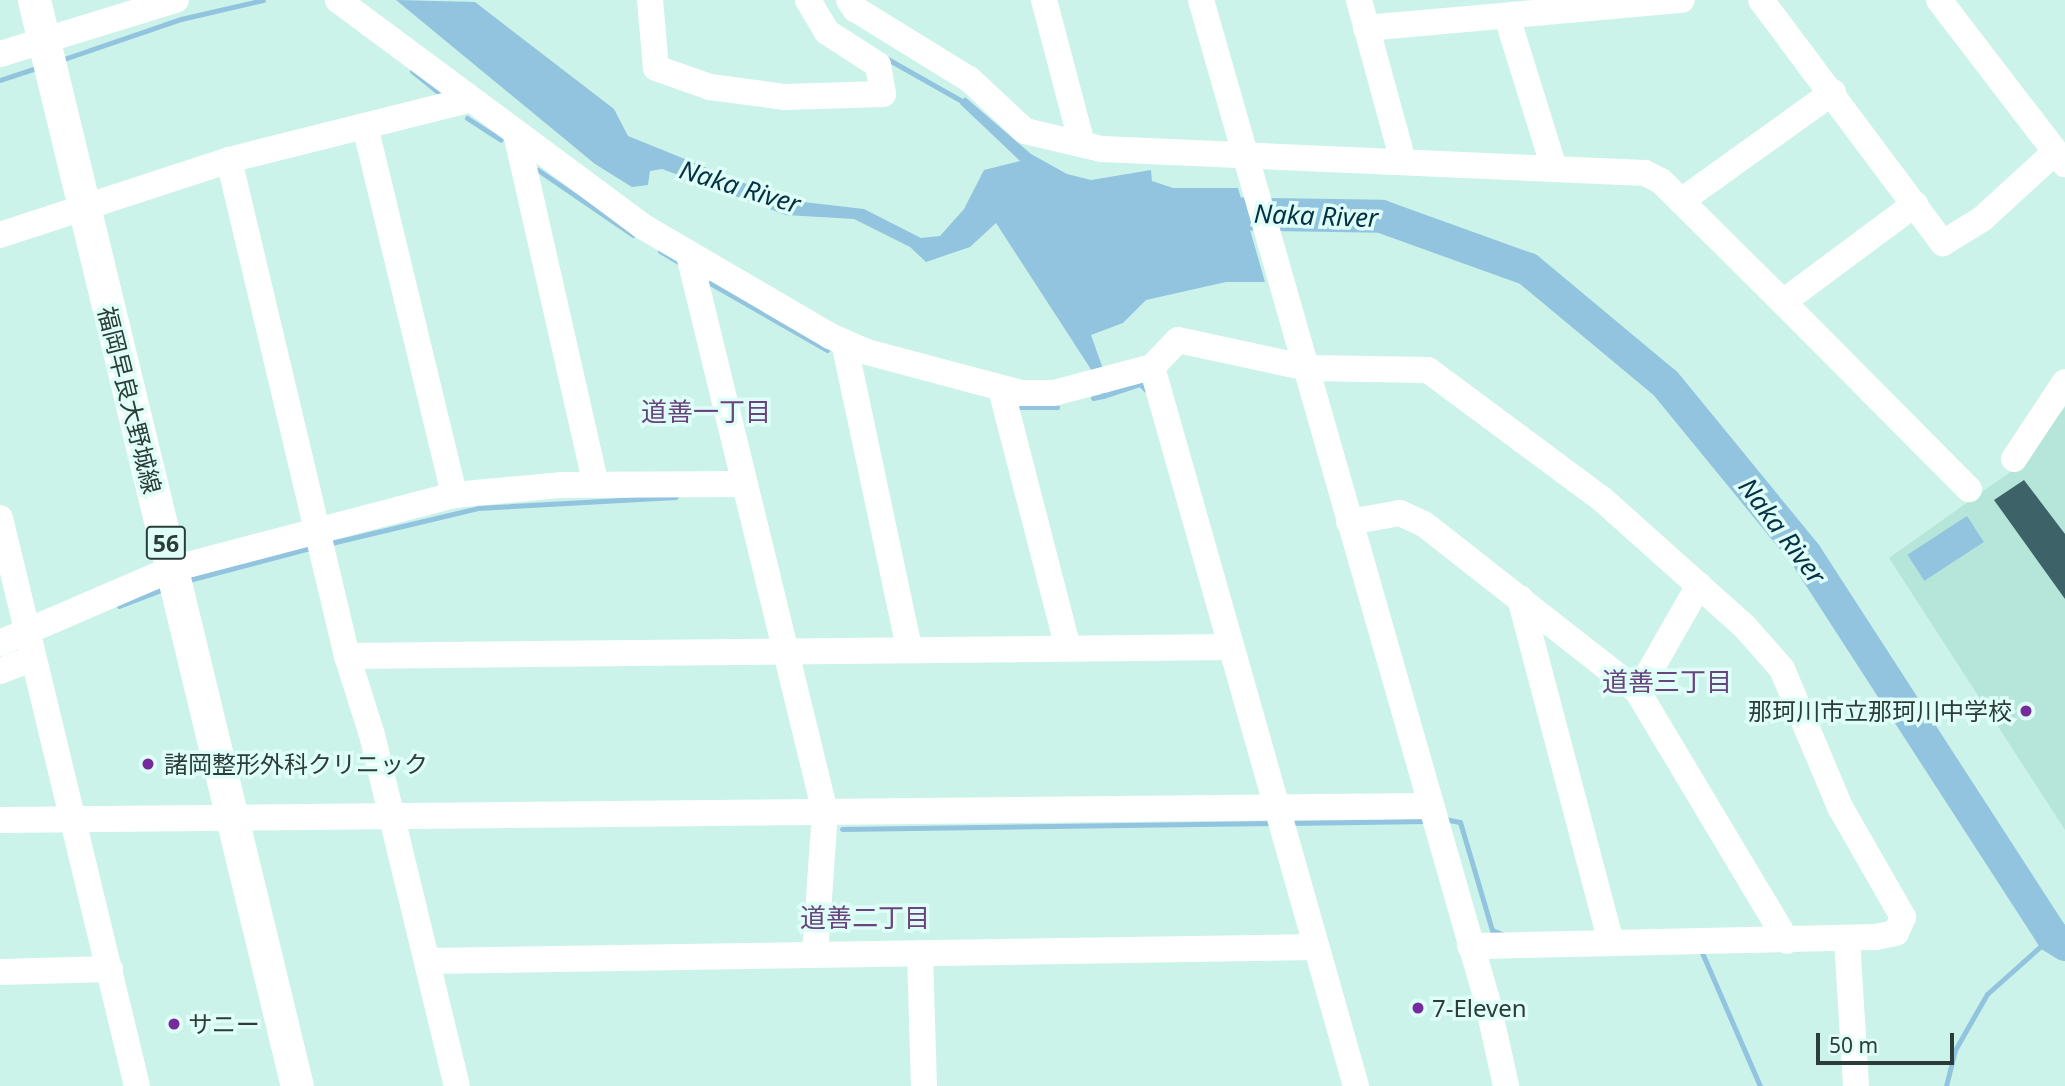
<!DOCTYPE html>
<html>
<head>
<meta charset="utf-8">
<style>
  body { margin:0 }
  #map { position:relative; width:2065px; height:1086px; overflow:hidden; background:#cbf3e9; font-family:"Noto Sans","Noto Sans JP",sans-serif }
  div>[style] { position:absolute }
  .built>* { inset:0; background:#b6e6da }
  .water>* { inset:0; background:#92c4df; transform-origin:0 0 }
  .stream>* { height:5px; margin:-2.5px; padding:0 2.5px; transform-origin:2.5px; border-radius:2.5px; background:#92c4df }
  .river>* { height:33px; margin:-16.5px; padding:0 16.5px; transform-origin:16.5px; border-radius:16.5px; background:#92c4df }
  .building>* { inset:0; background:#3d6267 }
  .minor>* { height:26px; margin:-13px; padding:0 13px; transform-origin:13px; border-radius:13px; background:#fff }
  .major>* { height:33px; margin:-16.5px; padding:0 16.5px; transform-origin:16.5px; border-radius:16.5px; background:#fff }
  .dots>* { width:19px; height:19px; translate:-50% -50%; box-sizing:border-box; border:4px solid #dffef7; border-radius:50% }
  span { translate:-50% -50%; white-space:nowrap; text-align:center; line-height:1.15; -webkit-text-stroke:7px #dffef7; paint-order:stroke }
  .shield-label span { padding:2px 5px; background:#dffef7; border:2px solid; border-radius:5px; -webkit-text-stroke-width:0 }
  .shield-label { font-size:23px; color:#2c3c38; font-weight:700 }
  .street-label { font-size:24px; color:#2c3c38 }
  .poi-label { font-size:24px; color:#2c3c38 }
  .right { translate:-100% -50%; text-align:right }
  .left { translate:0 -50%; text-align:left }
  .water-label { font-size:26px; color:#043144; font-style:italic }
  .neighbourhood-label { font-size:26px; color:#69457f }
  .scale { position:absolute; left:1816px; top:1033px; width:138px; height:32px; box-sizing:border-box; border:4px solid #2c3c38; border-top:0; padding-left:9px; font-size:21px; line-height:24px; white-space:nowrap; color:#2c3c38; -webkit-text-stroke:5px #dffef7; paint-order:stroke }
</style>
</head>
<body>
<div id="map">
  <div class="built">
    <i style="clip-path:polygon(2065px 407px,2065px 830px,1889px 558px,2020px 465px)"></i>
  </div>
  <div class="water">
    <i style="clip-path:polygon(396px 0,475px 2px,614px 109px,628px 136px,786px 200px,864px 209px,921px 238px,940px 236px,964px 209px,984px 170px,1020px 161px,960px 104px,965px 97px,1031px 154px,1067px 174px,1091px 180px,1151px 170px,1152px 181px,1173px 188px,1238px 188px,1265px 282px,1226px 282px,1146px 300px,1123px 323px,1091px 335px,1103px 369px,1094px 374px,996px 223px,970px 247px,926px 262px,910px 247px,854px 219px,786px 215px,662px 169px,650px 171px,648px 185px,632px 187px,595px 164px)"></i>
    <i style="left:1967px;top:516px;width:31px;height:71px;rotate:57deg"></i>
  </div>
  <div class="stream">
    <i style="left:884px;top:57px;width:95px;rotate:29.5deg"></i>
    <i style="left:61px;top:60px;width:127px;rotate:-18.9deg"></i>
    <i style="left:181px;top:19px;width:84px;rotate:-13deg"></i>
    <i style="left:412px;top:71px;width:36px;rotate:39deg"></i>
    <i style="left:0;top:80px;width:41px;rotate:-18.4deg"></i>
    <i style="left:467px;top:118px;width:40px;rotate:32.9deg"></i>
    <i style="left:538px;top:170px;width:115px;rotate:34.4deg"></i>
    <i style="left:660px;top:251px;width:21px;rotate:31deg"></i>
    <i style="left:710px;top:283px;width:135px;rotate:29.8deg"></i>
    <i style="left:1102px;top:390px;width:6px;rotate:81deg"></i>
    <i style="left:1103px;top:396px;width:39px;rotate:-18deg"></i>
    <i style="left:1140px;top:384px;width:8px;rotate:45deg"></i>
    <i style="left:1093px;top:398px;width:10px;rotate:-11deg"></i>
    <i style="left:1021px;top:407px;width:36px"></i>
    <i style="left:327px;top:544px;width:155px;rotate:-13.4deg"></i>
    <i style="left:478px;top:508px;width:198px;rotate:-3.2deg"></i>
    <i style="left:185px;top:581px;width:133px;rotate:-14.8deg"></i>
    <i style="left:119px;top:606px;width:50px;rotate:-21deg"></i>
    <i style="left:1444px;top:819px;width:16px;rotate:11deg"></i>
    <i style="left:1460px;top:822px;width:113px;rotate:73.5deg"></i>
    <i style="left:1492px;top:930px;width:11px;rotate:22deg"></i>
    <i style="left:1290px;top:823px;width:137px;rotate:-0.8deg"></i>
    <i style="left:842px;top:829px;width:431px;rotate:-0.8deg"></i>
    <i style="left:1700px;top:948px;width:150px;rotate:66.5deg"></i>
    <i style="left:1946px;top:1086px;width:37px;rotate:-76deg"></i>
    <i style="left:1955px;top:1050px;width:64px;rotate:-60.3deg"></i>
    <i style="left:1987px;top:994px;width:87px;rotate:-41.7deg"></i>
  </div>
  <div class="river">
    <i style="left:1199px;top:219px;width:19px;rotate:-18deg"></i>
    <i style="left:1217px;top:213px;width:164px;rotate:1deg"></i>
    <i style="left:1381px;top:216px;width:156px;rotate:19.8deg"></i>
    <i style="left:1528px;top:269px;width:178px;rotate:39.8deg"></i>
    <i style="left:1665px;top:383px;width:221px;rotate:50.7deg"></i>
    <i style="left:1805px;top:554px;width:455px;rotate:57.1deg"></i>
    <i style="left:2052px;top:936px;width:15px;rotate:32deg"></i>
  </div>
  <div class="building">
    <i style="clip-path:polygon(2024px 480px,2065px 534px,2065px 599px,1994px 500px)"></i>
  </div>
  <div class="minor">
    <i style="left:338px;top:0;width:379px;rotate:36.6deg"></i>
    <i style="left:642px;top:226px;width:218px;rotate:30.3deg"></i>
    <i style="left:830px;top:336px;width:40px;rotate:23.4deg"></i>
    <i style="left:867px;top:352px;width:159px;rotate:14.9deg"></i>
    <i style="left:1021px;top:393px;width:33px"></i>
    <i style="left:1054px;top:393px;width:101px;rotate:-14.9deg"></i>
    <i style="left:1152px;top:367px;width:37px;rotate:-46deg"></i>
    <i style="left:1178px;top:340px;width:132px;rotate:12.2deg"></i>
    <i style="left:1307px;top:368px;width:121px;rotate:0.9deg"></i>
    <i style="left:1428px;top:370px;width:217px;rotate:36.6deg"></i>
    <i style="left:1602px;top:499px;width:192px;rotate:41.8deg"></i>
    <i style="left:1745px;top:627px;width:56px;rotate:48.6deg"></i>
    <i style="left:1782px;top:669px;width:150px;rotate:67.2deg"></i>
    <i style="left:1840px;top:807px;width:127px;rotate:60.2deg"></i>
    <i style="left:1903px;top:917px;width:17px;rotate:114deg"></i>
    <i style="left:1896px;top:933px;width:21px;rotate:169deg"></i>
    <i style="left:1875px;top:937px;width:405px;rotate:178.7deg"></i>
    <i style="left:650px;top:0;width:68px;rotate:85deg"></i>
    <i style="left:656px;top:68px;width:57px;rotate:19.4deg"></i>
    <i style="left:710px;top:87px;width:76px;rotate:7.6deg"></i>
    <i style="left:785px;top:97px;width:98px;rotate:-1.8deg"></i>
    <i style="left:883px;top:94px;width:29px;rotate:-100deg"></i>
    <i style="left:878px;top:65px;width:61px;rotate:-147.1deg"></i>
    <i style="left:827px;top:32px;width:37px;rotate:-121deg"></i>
    <i style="left:849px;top:0;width:11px;rotate:56deg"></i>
    <i style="left:855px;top:9px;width:134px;rotate:31.6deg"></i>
    <i style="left:969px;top:79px;width:76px;rotate:42.9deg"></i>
    <i style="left:1025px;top:131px;width:79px;rotate:13.2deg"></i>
    <i style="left:1102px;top:149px;width:544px;rotate:2.53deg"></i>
    <i style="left:1645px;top:173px;width:18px;rotate:27deg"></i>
    <i style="left:1661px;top:181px;width:172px;rotate:44.8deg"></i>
    <i style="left:1044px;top:0;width:149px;rotate:75.2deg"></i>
    <i style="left:1201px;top:0;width:1040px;rotate:74.04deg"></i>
    <i style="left:1487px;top:1000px;width:88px;rotate:77.5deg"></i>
    <i style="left:1359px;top:0;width:167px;rotate:74.7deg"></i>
    <i style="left:1761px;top:0;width:304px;rotate:53.2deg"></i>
    <i style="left:1943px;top:243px;width:46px;rotate:-31.6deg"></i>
    <i style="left:1982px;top:219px;width:99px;rotate:-42.5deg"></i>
    <i style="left:1939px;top:0;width:207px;rotate:52.5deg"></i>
    <i style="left:1507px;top:17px;width:158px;rotate:72.7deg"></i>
    <i style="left:1366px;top:28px;width:317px;rotate:-5.1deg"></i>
    <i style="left:0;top:54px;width:184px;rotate:-17.1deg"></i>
    <i style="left:365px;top:126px;width:380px;rotate:76.4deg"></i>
    <i style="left:516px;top:133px;width:361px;rotate:77.2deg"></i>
    <i style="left:229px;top:160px;width:510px;rotate:76.62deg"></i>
    <i style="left:347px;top:656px;width:83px;rotate:72.4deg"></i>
    <i style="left:372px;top:735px;width:361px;rotate:76.4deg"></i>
    <i style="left:1681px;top:201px;width:187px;rotate:-35.6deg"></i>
    <i style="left:1915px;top:204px;width:164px;rotate:143.4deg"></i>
    <i style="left:1783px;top:302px;width:264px;rotate:45.2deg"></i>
    <i style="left:0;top:235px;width:241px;rotate:-18.1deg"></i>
    <i style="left:229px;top:160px;width:245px;rotate:-14.1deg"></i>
    <i style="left:689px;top:255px;width:573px;rotate:76.28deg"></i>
    <i style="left:825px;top:812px;width:143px;rotate:94deg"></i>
    <i style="left:844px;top:342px;width:312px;rotate:78deg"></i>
    <i style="left:1152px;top:367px;width:747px;rotate:74.16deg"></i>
    <i style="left:1001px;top:389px;width:268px;rotate:75.5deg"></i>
    <i style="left:2014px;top:459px;width:92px;rotate:-56.5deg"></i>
    <i style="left:0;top:518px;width:584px;rotate:76.44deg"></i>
    <i style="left:1349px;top:522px;width:52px;rotate:-10deg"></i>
    <i style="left:1400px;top:513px;width:26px;rotate:25deg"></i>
    <i style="left:1424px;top:524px;width:272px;rotate:38.1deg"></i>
    <i style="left:1638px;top:692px;width:290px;rotate:59.1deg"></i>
    <i style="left:1520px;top:598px;width:356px;rotate:75.2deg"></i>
    <i style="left:0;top:643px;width:187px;rotate:-23.3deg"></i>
    <i style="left:172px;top:569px;width:292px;rotate:-14.7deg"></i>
    <i style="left:454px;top:495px;width:107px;rotate:-5.3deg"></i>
    <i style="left:561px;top:485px;width:181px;rotate:-0.3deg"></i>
    <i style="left:347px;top:656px;width:884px;rotate:-0.58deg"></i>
    <i style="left:0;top:671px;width:33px;rotate:-21deg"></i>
    <i style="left:1638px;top:692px;width:123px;rotate:-60.3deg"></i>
    <i style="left:0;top:820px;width:1430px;rotate:-0.56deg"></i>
    <i style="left:1847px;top:939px;width:147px;rotate:86.5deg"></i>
    <i style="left:920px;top:953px;width:133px;rotate:88.3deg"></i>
    <i style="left:427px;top:961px;width:888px;rotate:-0.9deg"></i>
    <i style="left:0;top:972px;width:110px;rotate:-1.6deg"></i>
  </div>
  <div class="major">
    <i style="left:34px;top:0;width:1117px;rotate:76.39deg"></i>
  </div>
  <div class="dots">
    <i style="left:2026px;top:711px;background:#762b9d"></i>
    <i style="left:148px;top:764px;background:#762b9d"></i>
    <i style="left:1418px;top:1008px;background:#762b9d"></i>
    <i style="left:174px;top:1024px;background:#762b9d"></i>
  </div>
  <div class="shield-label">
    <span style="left:166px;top:543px">56</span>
  </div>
  <div class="street-label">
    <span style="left:130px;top:400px;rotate:76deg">福岡早良大野城線</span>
  </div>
  <div class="poi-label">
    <span class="right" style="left:2012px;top:711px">那珂川市立那珂川中学校</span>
    <span class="left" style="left:164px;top:764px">諸岡整形外科クリニック</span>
    <span class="left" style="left:1432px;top:1008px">7-Eleven</span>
    <span class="left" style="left:188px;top:1024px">サニー</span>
  </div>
  <div class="water-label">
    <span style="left:740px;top:187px;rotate:17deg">Naka River</span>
    <span style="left:1316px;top:216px;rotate:2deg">Naka River</span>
    <span style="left:1782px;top:531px;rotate:53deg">Naka River</span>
  </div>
  <div class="neighbourhood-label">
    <span style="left:706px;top:412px">道善一丁目</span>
    <span style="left:1667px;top:682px">道善三丁目</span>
    <span style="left:865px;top:918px">道善二丁目</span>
  </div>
  <div class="scale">50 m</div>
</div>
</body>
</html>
